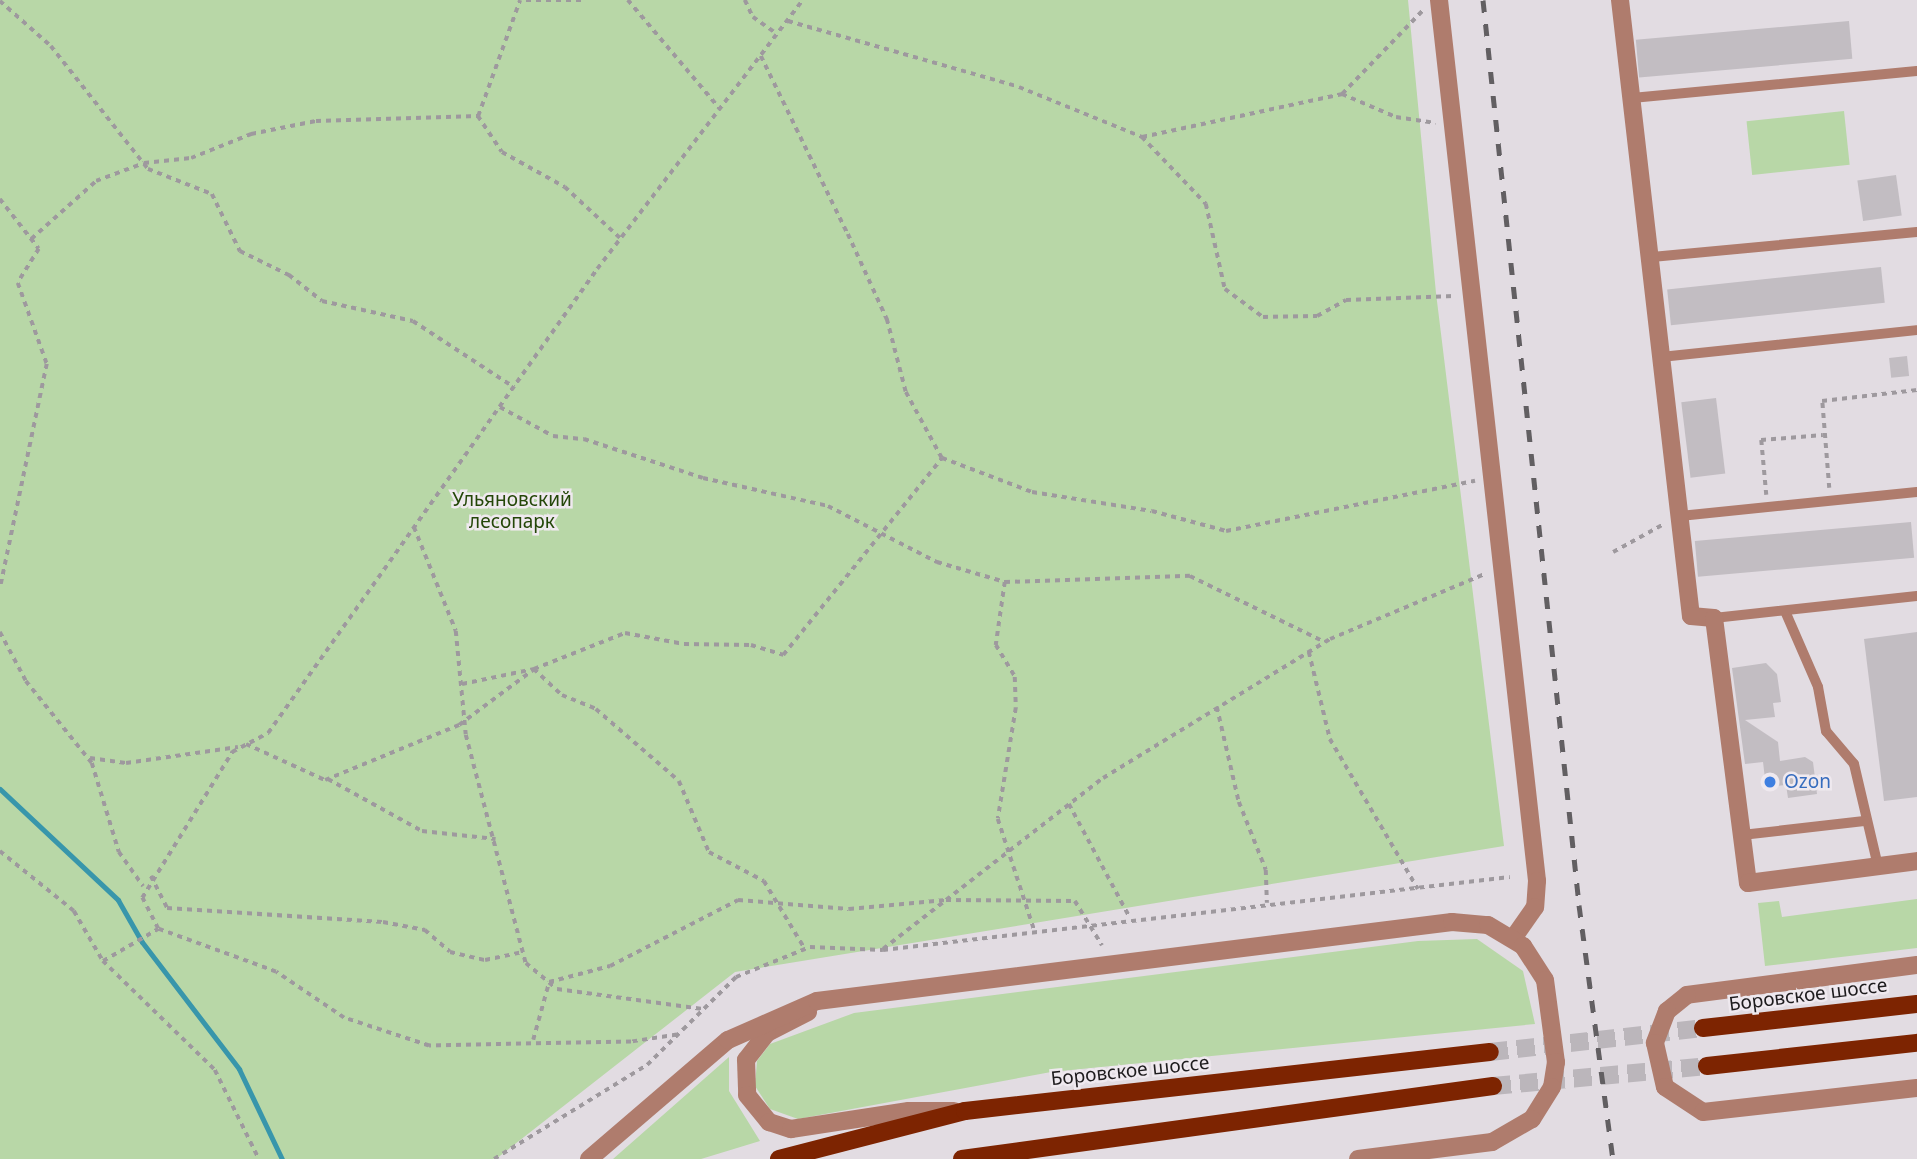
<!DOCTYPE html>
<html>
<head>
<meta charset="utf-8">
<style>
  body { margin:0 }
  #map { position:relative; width:1917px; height:1159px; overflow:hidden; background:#e2dce2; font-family:"Noto Sans",sans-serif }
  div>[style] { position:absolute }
  .green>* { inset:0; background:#b8d7a7; transform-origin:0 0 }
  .stream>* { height:5px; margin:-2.5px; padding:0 2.5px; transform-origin:2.5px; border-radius:2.5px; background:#3896ab }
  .building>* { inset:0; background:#c2bdc2; transform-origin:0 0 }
  .primary-tunnel>* { height:18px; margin-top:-9px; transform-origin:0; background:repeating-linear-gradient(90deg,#bbb6bb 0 18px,transparent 0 27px) }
  .path>* { height:3.5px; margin-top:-1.75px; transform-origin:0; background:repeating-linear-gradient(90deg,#9e999e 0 5px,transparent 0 10px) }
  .service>* { height:10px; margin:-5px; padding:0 5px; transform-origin:5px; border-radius:5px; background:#af7c6d }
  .minor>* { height:18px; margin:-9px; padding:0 9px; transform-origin:9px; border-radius:9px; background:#af7c6d }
  .tertiary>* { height:18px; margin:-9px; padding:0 9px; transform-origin:9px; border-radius:9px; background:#af7c6d }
  .primary>* { height:18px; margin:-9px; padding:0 9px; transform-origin:9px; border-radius:9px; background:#7d2401 }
  .rail>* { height:5px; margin-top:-2.5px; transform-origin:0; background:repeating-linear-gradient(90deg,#625f62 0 12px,transparent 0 24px) }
  .dots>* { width:19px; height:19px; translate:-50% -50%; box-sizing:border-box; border:4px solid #efe9ef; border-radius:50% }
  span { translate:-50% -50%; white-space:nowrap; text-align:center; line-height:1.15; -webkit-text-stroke:5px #efe9ef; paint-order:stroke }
  .park-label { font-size:19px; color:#244708 }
  .shop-label { font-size:19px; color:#366cbe }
  .left { translate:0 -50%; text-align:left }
  .street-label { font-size:19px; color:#1e1c1e }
</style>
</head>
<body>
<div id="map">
  <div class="green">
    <i style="clip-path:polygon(0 0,1408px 0,1436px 293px,1504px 846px,735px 972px,496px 1159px,0 1159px)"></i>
    <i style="left:1844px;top:111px;width:54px;height:98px;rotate:84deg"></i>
    <i style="clip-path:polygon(1917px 899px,1917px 948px,1765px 966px,1758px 903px,1779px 901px,1782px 917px)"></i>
    <i style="clip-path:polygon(1477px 939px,1523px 971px,1535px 1024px,1051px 1072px,798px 1119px,770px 1109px,755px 1086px,757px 1061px,770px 1044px,854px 1013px,1418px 941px)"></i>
    <i style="clip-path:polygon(729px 1057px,729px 1091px,760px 1141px,701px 1159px,613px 1159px)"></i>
  </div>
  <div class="stream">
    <i style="left:0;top:789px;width:162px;rotate:43.2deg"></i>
    <i style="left:118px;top:900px;width:48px;rotate:60.3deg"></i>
    <i style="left:142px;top:942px;width:160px;rotate:52.6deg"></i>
    <i style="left:239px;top:1069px;width:100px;rotate:64.5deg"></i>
  </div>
  <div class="building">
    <i style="left:1849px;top:21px;width:38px;height:214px;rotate:85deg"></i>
    <i style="left:1896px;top:175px;width:41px;height:39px;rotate:82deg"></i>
    <i style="left:1881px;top:267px;width:36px;height:215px;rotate:84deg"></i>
    <i style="left:1907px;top:356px;width:20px;height:18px;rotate:84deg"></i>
    <i style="left:1716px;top:398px;width:76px;height:35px;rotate:83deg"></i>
    <i style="left:1911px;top:522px;width:36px;height:217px;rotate:85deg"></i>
    <i style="clip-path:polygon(1917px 632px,1917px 797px,1884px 801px,1864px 639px)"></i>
    <i style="clip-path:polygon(1766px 663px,1777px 674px,1781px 702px,1773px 703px,1775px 717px,1745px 720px,1778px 742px,1780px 761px,1805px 757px,1813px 762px,1817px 794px,1788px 798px,1786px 785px,1766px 787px,1763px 762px,1745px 764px,1732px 668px)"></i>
  </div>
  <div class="primary-tunnel">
    <i style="left:1490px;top:1052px;width:214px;rotate:-6.4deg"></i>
    <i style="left:1493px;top:1086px;width:215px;rotate:-5.3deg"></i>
  </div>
  <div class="path">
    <i style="left:526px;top:0;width:60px"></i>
    <i style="left:628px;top:0;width:143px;rotate:49.8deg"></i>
    <i style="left:745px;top:0;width:19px;rotate:65deg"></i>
    <i style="left:753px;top:17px;width:29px;rotate:35deg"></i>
    <i style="left:0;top:1px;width:68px;rotate:41.4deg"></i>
    <i style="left:51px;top:46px;width:157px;rotate:51.7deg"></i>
    <i style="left:148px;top:169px;width:69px;rotate:21.3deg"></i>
    <i style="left:212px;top:194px;width:64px;rotate:63.8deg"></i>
    <i style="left:240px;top:251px;width:55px;rotate:26.1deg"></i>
    <i style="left:289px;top:275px;width:42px;rotate:38.2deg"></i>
    <i style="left:322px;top:301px;width:93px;rotate:12.4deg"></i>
    <i style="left:413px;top:321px;width:121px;rotate:33.2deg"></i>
    <i style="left:788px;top:21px;width:240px;rotate:15.9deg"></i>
    <i style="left:1019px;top:87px;width:133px;rotate:22.1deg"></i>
    <i style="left:1142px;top:137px;width:205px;rotate:-12.1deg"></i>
    <i style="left:1342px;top:94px;width:117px;rotate:-46deg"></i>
    <i style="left:761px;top:56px;width:198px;rotate:64deg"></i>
    <i style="left:848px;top:234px;width:94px;rotate:65.4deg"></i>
    <i style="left:887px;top:319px;width:75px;rotate:75.4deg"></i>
    <i style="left:906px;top:392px;width:75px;rotate:61.4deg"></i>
    <i style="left:942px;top:458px;width:96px;rotate:20.7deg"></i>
    <i style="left:1032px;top:492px;width:121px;rotate:9deg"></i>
    <i style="left:1152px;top:511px;width:77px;rotate:15.1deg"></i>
    <i style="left:1226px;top:531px;width:254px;rotate:-11.4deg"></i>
    <i style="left:1342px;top:94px;width:59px;rotate:23.1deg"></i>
    <i style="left:1396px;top:117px;width:40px;rotate:8.5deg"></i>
    <i style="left:478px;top:116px;width:43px;rotate:56.3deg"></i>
    <i style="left:502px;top:152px;width:72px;rotate:29.1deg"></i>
    <i style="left:565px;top:187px;width:75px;rotate:42.8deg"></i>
    <i style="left:1142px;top:137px;width:93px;rotate:46.3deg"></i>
    <i style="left:1206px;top:204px;width:87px;rotate:77.4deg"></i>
    <i style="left:1225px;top:289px;width:47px;rotate:36.4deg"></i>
    <i style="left:1263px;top:317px;width:54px;rotate:-1.1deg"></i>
    <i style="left:1317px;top:316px;width:33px;rotate:-29deg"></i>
    <i style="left:1346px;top:300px;width:108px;rotate:-2.1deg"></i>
    <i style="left:0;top:199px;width:63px;rotate:52deg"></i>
    <i style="left:39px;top:249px;width:40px;rotate:122deg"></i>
    <i style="left:18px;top:283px;width:86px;rotate:70.3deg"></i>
    <i style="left:47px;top:364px;width:229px;rotate:101.8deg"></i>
    <i style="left:31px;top:239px;width:87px;rotate:-41.7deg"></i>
    <i style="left:96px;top:181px;width:51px;rotate:-20.6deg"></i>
    <i style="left:144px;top:163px;width:47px;rotate:-6.1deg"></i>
    <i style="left:191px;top:158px;width:65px;rotate:-21.8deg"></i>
    <i style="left:251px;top:134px;width:66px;rotate:-11.3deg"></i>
    <i style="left:316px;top:121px;width:162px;rotate:-1.8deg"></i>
    <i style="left:478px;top:116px;width:123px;rotate:-70.1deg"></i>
    <i style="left:500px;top:407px;width:60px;rotate:28.7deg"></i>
    <i style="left:553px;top:436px;width:31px;rotate:6deg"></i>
    <i style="left:584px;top:439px;width:125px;rotate:18.1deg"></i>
    <i style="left:703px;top:478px;width:128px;rotate:12.6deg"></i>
    <i style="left:828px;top:506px;width:123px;rotate:27.2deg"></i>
    <i style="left:937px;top:562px;width:71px;rotate:16.4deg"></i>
    <i style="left:1005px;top:582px;width:185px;rotate:-1.9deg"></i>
    <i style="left:1190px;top:576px;width:150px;rotate:26.1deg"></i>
    <i style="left:1829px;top:488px;width:87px;rotate:-94.6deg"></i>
    <i style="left:1822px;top:401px;width:96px;rotate:-6.6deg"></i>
    <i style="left:1766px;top:495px;width:55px;rotate:-95.2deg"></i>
    <i style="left:1761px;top:440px;width:62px;rotate:-4.6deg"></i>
    <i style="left:414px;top:527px;width:112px;rotate:68deg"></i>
    <i style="left:456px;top:631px;width:104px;rotate:84.5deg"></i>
    <i style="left:466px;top:735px;width:236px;rotate:75.3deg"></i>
    <i style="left:526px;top:963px;width:40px;rotate:40deg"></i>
    <i style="left:557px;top:989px;width:147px;rotate:7.8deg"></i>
    <i style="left:1613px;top:552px;width:56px;rotate:-28.9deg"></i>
    <i style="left:1005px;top:582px;width:64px;rotate:98.1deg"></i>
    <i style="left:996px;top:645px;width:37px;rotate:59deg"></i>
    <i style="left:1015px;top:677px;width:31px;rotate:88deg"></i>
    <i style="left:1016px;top:708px;width:112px;rotate:99.2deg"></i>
    <i style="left:998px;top:819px;width:116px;rotate:71.9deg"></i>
    <i style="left:0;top:632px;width:55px;rotate:62deg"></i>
    <i style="left:26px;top:681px;width:105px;rotate:51.2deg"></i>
    <i style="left:92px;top:763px;width:93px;rotate:73.1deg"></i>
    <i style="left:119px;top:852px;width:42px;rotate:54.8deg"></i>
    <i style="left:1309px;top:652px;width:89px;rotate:76.4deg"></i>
    <i style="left:1330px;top:739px;width:174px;rotate:59.6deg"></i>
    <i style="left:462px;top:684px;width:74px;rotate:-11.8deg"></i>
    <i style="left:534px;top:669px;width:38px;rotate:43deg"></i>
    <i style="left:562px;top:695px;width:37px;rotate:22deg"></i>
    <i style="left:596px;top:709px;width:110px;rotate:40.9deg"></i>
    <i style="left:679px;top:781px;width:77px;rotate:67.1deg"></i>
    <i style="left:709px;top:852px;width:62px;rotate:27.8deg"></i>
    <i style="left:764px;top:881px;width:79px;rotate:58.9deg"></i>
    <i style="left:1217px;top:707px;width:98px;rotate:77deg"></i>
    <i style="left:1239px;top:802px;width:73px;rotate:68.3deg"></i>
    <i style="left:1266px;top:870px;width:33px;rotate:88deg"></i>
    <i style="left:246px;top:744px;width:87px;rotate:24.5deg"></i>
    <i style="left:325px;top:780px;width:145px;rotate:-22.3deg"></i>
    <i style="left:459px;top:725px;width:94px;rotate:-36.7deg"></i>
    <i style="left:534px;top:669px;width:98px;rotate:-21.6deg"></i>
    <i style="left:625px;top:633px;width:60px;rotate:10.6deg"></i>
    <i style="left:684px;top:644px;width:67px;rotate:0.9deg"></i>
    <i style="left:751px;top:645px;width:34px;rotate:17deg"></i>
    <i style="left:783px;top:655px;width:253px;rotate:-51.1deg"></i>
    <i style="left:90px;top:758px;width:36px;rotate:8deg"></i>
    <i style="left:126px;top:763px;width:113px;rotate:-8.1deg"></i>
    <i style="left:328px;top:779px;width:107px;rotate:29deg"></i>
    <i style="left:422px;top:831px;width:74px;rotate:6.2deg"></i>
    <i style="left:1069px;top:804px;width:127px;rotate:61.8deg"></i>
    <i style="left:0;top:851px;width:95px;rotate:39deg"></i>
    <i style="left:74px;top:911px;width:58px;rotate:59.9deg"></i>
    <i style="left:103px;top:961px;width:156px;rotate:44.2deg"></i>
    <i style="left:215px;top:1070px;width:99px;rotate:63.7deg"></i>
    <i style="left:151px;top:876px;width:36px;rotate:63deg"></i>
    <i style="left:167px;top:908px;width:216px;rotate:3.7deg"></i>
    <i style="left:383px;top:922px;width:43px;rotate:10.8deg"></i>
    <i style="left:425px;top:930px;width:33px;rotate:41deg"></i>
    <i style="left:450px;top:952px;width:36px;rotate:13deg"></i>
    <i style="left:485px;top:960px;width:39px;rotate:-12deg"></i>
    <i style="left:883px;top:949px;width:279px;rotate:-37.9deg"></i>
    <i style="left:1103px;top:778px;width:266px;rotate:-31.5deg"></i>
    <i style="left:1330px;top:639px;width:168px;rotate:-22.8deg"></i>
    <i style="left:103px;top:961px;width:64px;rotate:-30.2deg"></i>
    <i style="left:677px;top:1035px;width:47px;rotate:171.3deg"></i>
    <i style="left:631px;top:1042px;width:202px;rotate:178.9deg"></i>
    <i style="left:429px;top:1046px;width:89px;rotate:-161.8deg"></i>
    <i style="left:344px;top:1018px;width:82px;rotate:-145.9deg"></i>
    <i style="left:276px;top:972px;width:126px;rotate:-160deg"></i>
    <i style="left:158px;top:929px;width:35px;rotate:-117deg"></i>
    <i style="left:142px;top:898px;width:172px;rotate:-58.3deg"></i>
    <i style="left:232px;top:752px;width:41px;rotate:-27.8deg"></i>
    <i style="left:268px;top:733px;width:569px;rotate:-54.66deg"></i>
    <i style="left:597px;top:269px;width:339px;rotate:-52.6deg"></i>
    <i style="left:533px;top:1040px;width:60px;rotate:-74.6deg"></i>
    <i style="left:549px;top:982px;width:63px;rotate:-14.7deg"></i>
    <i style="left:610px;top:966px;width:144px;rotate:-27.3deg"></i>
    <i style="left:738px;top:900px;width:111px;rotate:4.6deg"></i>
    <i style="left:849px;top:909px;width:97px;rotate:-5.3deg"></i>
    <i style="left:946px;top:900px;width:129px;rotate:0.4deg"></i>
    <i style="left:1075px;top:901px;width:52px;rotate:58.5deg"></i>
    <i style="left:494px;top:1159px;width:180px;rotate:-31.6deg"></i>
    <i style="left:647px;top:1065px;width:125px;rotate:-44.7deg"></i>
    <i style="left:736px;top:977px;width:80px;rotate:-22.1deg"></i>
    <i style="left:810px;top:947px;width:73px;rotate:2.4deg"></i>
    <i style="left:883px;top:950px;width:631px;rotate:-6.64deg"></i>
  </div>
  <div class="service">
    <i style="left:1632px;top:98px;width:286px;rotate:-5.4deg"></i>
    <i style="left:1652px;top:257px;width:266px;rotate:-5.4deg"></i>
    <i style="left:1661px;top:357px;width:257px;rotate:-6deg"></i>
    <i style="left:1680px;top:516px;width:238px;rotate:-5.8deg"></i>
    <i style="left:1785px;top:611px;width:83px;rotate:66.5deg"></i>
    <i style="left:1818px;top:687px;width:45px;rotate:79.7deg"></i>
    <i style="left:1826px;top:731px;width:43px;rotate:49.7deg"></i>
    <i style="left:1854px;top:764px;width:105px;rotate:76.8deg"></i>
    <i style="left:1714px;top:618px;width:204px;rotate:-6.2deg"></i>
    <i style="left:1742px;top:835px;width:123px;rotate:-6.5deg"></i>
  </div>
  <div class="minor">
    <i style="left:1620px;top:0;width:620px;rotate:83.43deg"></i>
    <i style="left:1691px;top:616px;width:23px;rotate:5deg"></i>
    <i style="left:1714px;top:618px;width:267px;rotate:82.7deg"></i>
    <i style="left:1748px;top:883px;width:170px;rotate:-7.4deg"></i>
  </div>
  <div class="tertiary">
    <i style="left:1439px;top:0;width:886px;rotate:83.65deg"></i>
    <i style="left:1537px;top:881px;width:26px;rotate:94deg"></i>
    <i style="left:1535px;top:907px;width:38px;rotate:125deg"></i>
    <i style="left:1917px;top:965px;width:232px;rotate:172.6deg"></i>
    <i style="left:1687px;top:995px;width:26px;rotate:141deg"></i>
    <i style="left:1667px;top:1011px;width:34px;rotate:111deg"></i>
    <i style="left:1655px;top:1043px;width:45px;rotate:77.2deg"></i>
    <i style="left:1665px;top:1087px;width:45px;rotate:33.3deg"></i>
    <i style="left:1703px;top:1112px;width:215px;rotate:-6.4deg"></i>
    <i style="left:808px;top:1012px;width:46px;rotate:152.9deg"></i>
    <i style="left:767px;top:1033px;width:34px;rotate:128deg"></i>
    <i style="left:746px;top:1060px;width:35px;rotate:88deg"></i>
    <i style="left:747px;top:1095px;width:35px;rotate:51deg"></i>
    <i style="left:769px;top:1122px;width:23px;rotate:18deg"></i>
    <i style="left:791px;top:1129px;width:119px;rotate:-8.7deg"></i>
    <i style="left:909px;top:1111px;width:45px"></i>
    <i style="left:589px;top:1159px;width:183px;rotate:-40.6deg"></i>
    <i style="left:728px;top:1040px;width:97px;rotate:-23.7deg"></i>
    <i style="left:817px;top:1001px;width:640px;rotate:-7.09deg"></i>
    <i style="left:1452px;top:922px;width:36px;rotate:5deg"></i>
    <i style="left:1488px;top:925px;width:41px;rotate:31deg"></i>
    <i style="left:1523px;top:946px;width:40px;rotate:57.1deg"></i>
    <i style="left:1545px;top:980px;width:83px;rotate:82.4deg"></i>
    <i style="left:1556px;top:1062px;width:25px;rotate:99deg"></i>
    <i style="left:1552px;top:1087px;width:38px;rotate:122deg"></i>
    <i style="left:1532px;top:1119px;width:46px;rotate:150.1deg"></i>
    <i style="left:1492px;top:1142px;width:135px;rotate:172.8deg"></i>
  </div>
  <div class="primary">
    <i style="left:1703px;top:1028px;width:215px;rotate:-6.4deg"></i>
    <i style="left:1707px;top:1066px;width:211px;rotate:-6.3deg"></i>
    <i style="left:779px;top:1159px;width:192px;rotate:-14.5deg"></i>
    <i style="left:965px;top:1111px;width:528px;rotate:-6.41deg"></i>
    <i style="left:962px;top:1159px;width:536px;rotate:-7.83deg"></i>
  </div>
  <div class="rail">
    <i style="left:1483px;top:0;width:910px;rotate:83.94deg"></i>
    <i style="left:1579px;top:905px;width:256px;rotate:82.4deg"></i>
  </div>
  <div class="dots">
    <i style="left:1770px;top:782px;background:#3f7fe0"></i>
  </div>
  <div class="park-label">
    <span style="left:512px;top:511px">Ульяновский<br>лесопарк</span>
  </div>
  <div class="shop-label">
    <span class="left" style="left:1784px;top:782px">Ozon</span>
  </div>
  <div class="street-label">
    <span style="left:1808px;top:995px;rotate:-7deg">Боровское шоссе</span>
    <span style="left:1130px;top:1071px;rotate:-6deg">Боровское шоссе</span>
  </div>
</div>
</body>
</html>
